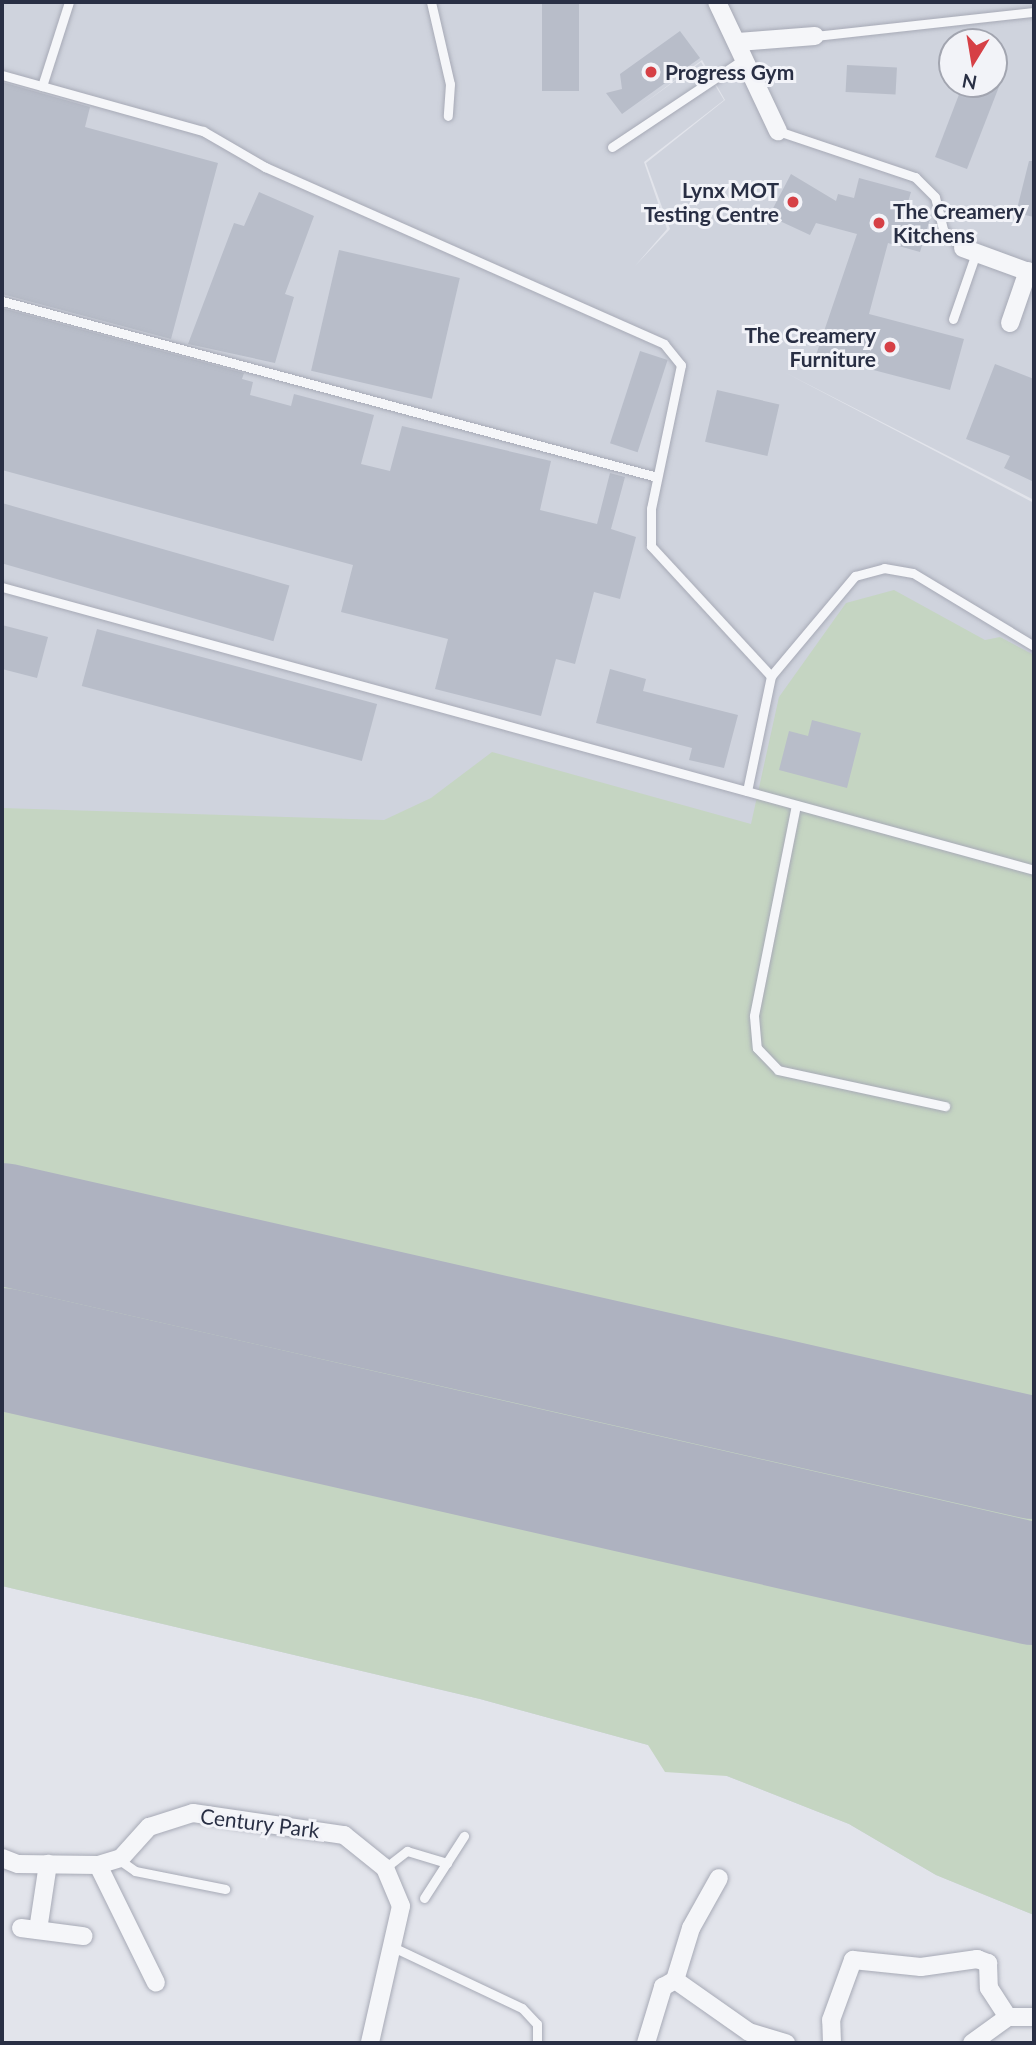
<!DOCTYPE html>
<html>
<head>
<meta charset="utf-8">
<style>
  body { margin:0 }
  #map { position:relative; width:1036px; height:2045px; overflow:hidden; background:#e2e4eb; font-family:Lato,sans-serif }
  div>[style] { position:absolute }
  .built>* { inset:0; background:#cfd3dd }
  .green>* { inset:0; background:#c5d5c2 }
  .runway>* { height:122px; margin:-61px; padding:0 61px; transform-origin:61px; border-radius:61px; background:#aeb2c0 }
  .building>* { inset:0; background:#b8bdc9; transform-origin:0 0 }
  .roads { filter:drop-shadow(0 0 2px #a7aab6) drop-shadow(0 0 2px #a7aab6) }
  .service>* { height:9px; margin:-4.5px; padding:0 4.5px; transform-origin:4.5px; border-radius:4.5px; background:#f5f6f9 }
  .minor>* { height:18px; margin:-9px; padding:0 9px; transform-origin:9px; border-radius:9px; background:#f5f6f9 }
  .dots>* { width:19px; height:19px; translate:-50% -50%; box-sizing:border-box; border:4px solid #f2f3f8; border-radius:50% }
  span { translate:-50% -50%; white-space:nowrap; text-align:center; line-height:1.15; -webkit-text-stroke:6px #f2f3f8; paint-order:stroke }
  .poi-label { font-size:21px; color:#292f44; font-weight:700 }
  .left { translate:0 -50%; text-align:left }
  .right { translate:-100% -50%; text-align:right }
  .street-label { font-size:21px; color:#292f44 }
  .frame { position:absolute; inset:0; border:4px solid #292f44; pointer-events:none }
  .north { position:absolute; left:938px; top:28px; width:70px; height:70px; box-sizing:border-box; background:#f2f3f8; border:2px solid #a2a5b0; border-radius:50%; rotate:191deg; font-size:19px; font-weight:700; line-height:28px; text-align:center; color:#292f44 }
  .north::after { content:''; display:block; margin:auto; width:24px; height:32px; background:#d64046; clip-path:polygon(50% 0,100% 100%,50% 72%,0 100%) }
</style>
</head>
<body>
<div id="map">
  <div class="built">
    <i style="clip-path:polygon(evenodd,2px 2px,1034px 2px,1034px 500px,784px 372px,1034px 503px,1034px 1915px,936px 1875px,849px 1824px,648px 1745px,480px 1699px,2px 1586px,2px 2px,952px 42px,994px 42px,994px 84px,952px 84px,952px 42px,2px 2px,702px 60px,725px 100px,646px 163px,670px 229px,635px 266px,667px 229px,644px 162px,724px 100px,701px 62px,639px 107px,702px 60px)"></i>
  </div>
  <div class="green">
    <i style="clip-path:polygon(894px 590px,985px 640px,1000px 637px,1034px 655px,1034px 1915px,936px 1875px,849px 1824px,727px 1776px,665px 1772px,648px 1745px,480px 1699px,2px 1586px,2px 808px,384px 820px,431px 798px,492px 752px,751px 824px,779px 697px,846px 603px)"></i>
  </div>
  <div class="runway">
    <i style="left:2px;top:1224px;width:1058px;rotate:12.78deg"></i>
    <i style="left:2px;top:1349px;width:1058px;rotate:12.83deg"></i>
  </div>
  <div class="building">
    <i style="left:542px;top:2px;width:37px;height:89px"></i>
    <i style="clip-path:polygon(680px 31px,700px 58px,622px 114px,606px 93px,622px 89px,620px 74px)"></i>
    <i style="left:847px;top:65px;width:50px;height:27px;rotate:3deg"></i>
    <i style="clip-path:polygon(2px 82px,90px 107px,85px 127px,218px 163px,171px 339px,2px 294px)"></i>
    <i style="clip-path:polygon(963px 84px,1000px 84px,967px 169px,935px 157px)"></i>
    <i style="clip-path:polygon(1029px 161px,1034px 161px,1034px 217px,1016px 213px)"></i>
    <i style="clip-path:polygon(791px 174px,836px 201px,838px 194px,854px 198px,859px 178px,911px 192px,905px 212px,930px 219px,920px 252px,888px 243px,869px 314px,964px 339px,950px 390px,816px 355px,857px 234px,816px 223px,810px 235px,769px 216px)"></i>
    <i style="clip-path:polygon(259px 192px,314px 216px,285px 294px,294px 297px,275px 363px,188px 344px,234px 223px,244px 226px)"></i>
    <i style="left:339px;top:250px;width:124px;height:124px;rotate:13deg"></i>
    <i style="clip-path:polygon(2px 308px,244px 373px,242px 379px,253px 382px,250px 395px,291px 406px,294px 394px,374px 415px,361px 464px,390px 471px,402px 426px,551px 461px,540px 510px,597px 524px,610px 473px,625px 477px,611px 529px,636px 537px,620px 599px,594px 592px,575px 664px,556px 659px,541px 716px,435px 689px,448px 639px,341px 612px,353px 565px,2px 470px)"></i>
    <i style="left:640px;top:351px;width:29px;height:97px;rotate:18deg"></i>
    <i style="clip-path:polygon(995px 364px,1034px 379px,1034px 482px,1004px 468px,1010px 456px,966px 439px)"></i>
    <i style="left:717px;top:390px;width:64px;height:53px;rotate:13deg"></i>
    <i style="left:2px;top:503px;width:299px;height:58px;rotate:16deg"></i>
    <i style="clip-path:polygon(2px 625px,48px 637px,37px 678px,2px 669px)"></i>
    <i style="left:97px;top:629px;width:290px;height:59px;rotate:15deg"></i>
    <i style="clip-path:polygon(610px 669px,646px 679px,643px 691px,738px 715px,724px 768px,689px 760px,692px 748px,596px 723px)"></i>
    <i style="clip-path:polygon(812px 720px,861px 733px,847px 788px,779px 770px,789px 731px,808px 736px)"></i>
  </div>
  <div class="roads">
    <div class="service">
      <i style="left:431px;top:2px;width:84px;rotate:77deg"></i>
      <i style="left:450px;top:84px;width:32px;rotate:94deg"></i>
      <i style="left:815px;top:36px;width:220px;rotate:-6.3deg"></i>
      <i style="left:2px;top:75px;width:209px;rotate:15.6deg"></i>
      <i style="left:203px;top:131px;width:72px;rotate:30.1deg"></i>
      <i style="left:265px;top:167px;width:436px;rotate:23.9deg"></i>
      <i style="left:664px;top:344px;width:27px;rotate:51deg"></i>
      <i style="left:681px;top:365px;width:147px;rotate:101.8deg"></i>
      <i style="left:651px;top:509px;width:37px;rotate:90deg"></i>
      <i style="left:651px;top:546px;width:177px;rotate:47.3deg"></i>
      <i style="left:42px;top:86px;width:88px;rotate:-72.2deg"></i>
      <i style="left:778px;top:131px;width:145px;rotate:18.6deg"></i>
      <i style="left:915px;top:177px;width:28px;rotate:45deg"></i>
      <i style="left:935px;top:197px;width:34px;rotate:76deg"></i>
      <i style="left:943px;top:230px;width:27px;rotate:42deg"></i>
      <i style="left:612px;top:147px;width:159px;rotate:-33.7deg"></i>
      <i style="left:2px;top:301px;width:678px;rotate:15.04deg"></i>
      <i style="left:953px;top:319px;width:70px;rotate:-70.8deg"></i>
      <i style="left:2px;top:587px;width:1070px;rotate:15.33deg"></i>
      <i style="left:747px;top:791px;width:117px;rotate:-78.2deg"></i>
      <i style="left:771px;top:676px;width:131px;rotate:-50deg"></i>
      <i style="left:855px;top:576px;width:30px;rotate:-15deg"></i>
      <i style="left:884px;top:568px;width:29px;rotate:10deg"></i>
      <i style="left:913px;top:573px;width:141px;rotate:31.1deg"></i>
      <i style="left:796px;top:805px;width:215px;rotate:101.3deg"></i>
      <i style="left:754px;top:1016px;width:32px;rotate:85deg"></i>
      <i style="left:757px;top:1048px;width:30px;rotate:46deg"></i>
      <i style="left:778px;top:1070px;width:171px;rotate:12.2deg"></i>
      <i style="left:118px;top:1859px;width:21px;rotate:35deg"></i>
      <i style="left:135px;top:1871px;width:92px;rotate:11.3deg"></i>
      <i style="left:385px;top:1868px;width:28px;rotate:-38deg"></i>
      <i style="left:407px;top:1851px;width:42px;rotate:16.7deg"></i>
      <i style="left:424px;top:1898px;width:74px;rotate:-57.2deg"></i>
      <i style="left:395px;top:1948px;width:140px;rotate:25.3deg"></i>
      <i style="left:522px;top:2008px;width:22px;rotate:47deg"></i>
      <i style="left:537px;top:2024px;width:19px;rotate:90deg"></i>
    </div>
    <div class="minor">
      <i style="left:717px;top:2px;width:143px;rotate:64.7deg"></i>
      <i style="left:738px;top:42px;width:77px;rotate:-4.5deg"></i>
      <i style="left:963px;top:248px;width:76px;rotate:20.1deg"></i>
      <i style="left:1010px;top:323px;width:55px;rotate:-70.9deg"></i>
      <i style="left:2px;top:1858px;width:17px;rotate:21deg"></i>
      <i style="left:18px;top:1864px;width:80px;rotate:0.7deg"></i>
      <i style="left:98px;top:1865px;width:24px;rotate:-17deg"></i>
      <i style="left:121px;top:1858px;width:42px;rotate:-47.9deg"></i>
      <i style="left:149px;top:1827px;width:46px;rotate:-17.7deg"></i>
      <i style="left:193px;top:1813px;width:153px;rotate:8.3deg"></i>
      <i style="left:344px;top:1835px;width:53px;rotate:38.8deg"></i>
      <i style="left:385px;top:1868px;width:41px;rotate:67.2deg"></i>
      <i style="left:401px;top:1906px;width:140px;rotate:102.8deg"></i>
      <i style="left:98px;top:1865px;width:131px;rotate:63.8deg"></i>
      <i style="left:21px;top:1928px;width:63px;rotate:7.4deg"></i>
      <i style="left:38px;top:1930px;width:67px;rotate:-81.4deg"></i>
      <i style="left:675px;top:1980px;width:54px;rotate:-72.9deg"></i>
      <i style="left:691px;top:1928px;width:57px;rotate:-60.8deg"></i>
      <i style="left:646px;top:2043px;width:59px;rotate:-73.1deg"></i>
      <i style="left:663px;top:1987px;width:14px;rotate:-30deg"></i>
      <i style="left:675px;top:1980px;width:90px;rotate:35.1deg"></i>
      <i style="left:749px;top:2032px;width:39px;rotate:17deg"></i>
      <i style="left:832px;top:2043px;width:23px;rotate:-92deg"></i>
      <i style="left:831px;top:2020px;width:64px;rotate:-69.9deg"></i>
      <i style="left:853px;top:1960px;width:68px;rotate:5.9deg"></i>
      <i style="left:921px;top:1967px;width:57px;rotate:-8.1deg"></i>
      <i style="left:977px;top:1959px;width:12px;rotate:20deg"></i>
      <i style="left:988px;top:1963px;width:25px;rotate:88deg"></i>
      <i style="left:989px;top:1988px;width:35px;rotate:57deg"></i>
      <i style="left:972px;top:2043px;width:44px;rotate:-35.8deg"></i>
      <i style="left:1008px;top:2017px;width:26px"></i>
    </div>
  </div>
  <div class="dots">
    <i style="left:651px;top:72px;background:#d64046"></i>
    <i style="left:793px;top:202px;background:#d64046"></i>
    <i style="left:879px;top:223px;background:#d64046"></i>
    <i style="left:890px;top:347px;background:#d64046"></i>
  </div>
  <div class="poi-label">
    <span class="left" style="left:665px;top:72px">Progress Gym</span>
    <span class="right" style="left:779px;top:202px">Lynx MOT<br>Testing Centre</span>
    <span class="left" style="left:893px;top:223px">The Creamery<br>Kitchens</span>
    <span class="right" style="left:876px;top:347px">The Creamery<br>Furniture</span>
  </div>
  <div class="street-label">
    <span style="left:260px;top:1823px;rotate:7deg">Century Park</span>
  </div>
  <div class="frame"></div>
  <div class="north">N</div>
</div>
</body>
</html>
